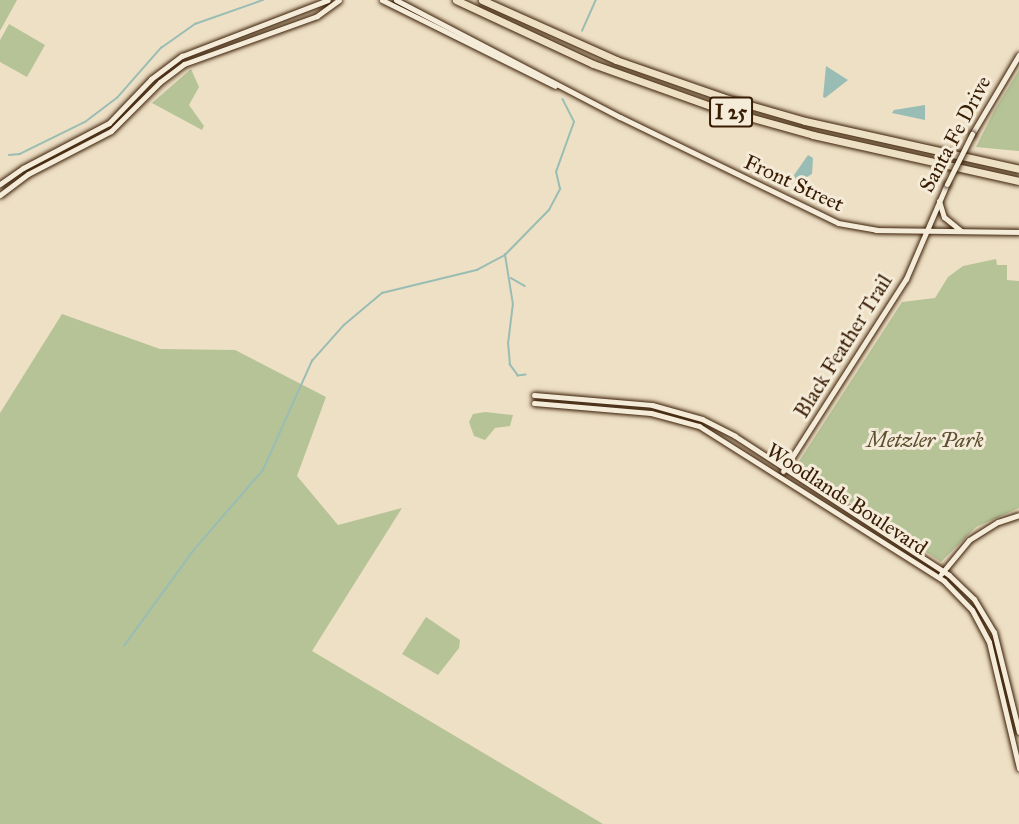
<!DOCTYPE html>
<html>
<head>
<meta charset="utf-8">
<style>
  body { margin:0 }
  #map { position:relative; width:1019px; height:824px; overflow:hidden; background:#eee0c5; font-family:"IM FELL Great Primer",serif }
  div>[style] { position:absolute }
  .green>* { inset:0; background:#b6c397 }
  .water>* { inset:0; background:#99bdb4 }
  .stream>* { height:1.5px; margin:-0.75px; padding:0 0.75px; transform-origin:0.75px; border-radius:0.75px; background:#99bdb4 }
  .roads { filter:drop-shadow(0 0 2px #381c04) drop-shadow(0 0 2px #381c04) }
  .secondary>* { height:5px; margin:-2.5px; padding:0 2.5px; transform-origin:2.5px; border-radius:2.5px; background:#f4ebd9 }
  .highway>* { height:7px; margin:-3.5px; padding:0 3.5px; transform-origin:3.5px; border-radius:3.5px; background:#eee0c5 }
  .bridges { filter:drop-shadow(0 0 2px #381c04) drop-shadow(0 0 2px #381c04) }
  .secondary-bridge>* { height:5px; margin:-2.5px; padding:0 2.5px; transform-origin:2.5px; border-radius:2.5px; background:#f4ebd9 }
  span { translate:-50% -50%; white-space:nowrap; text-align:center; line-height:1.15; -webkit-text-stroke:6px #f4ebd9; paint-order:stroke }
  .shield-label span { padding:2px 4px; background:#f4ebd9; border:2px solid; border-radius:4px; -webkit-text-stroke-width:0 }
  .shield-label { font-size:20px; color:#381c04; font-weight:700 }
  .street-label { font-size:21px; color:#381c04 }
  .park-label { font-size:21px; color:#5e4e30; font-style:italic }
</style>
</head>
<body>
<div id="map">
  <div class="green">
    <i style="clip-path:polygon(0 0,17px 0,0 31px)"></i>
    <i style="clip-path:polygon(9px 24px,45px 45px,27px 77px,0 62px,0 40px)"></i>
    <i style="clip-path:polygon(191px 69px,199px 87px,189px 105px,204px 126px,202px 130px,152px 103px)"></i>
    <i style="clip-path:polygon(1019px 70px,1019px 151px,976px 147px,994px 111px)"></i>
    <i style="clip-path:polygon(996px 259px,997px 265px,1007px 265px,1007px 280px,1019px 281px,1019px 508px,976px 527px,941px 562px,796px 466px,902px 302px,935px 298px,948px 277px,963px 266px)"></i>
    <i style="clip-path:polygon(62px 314px,160px 349px,235px 350px,326px 397px,297px 476px,338px 525px,402px 508px,312px 651px,603px 824px,0 824px,0 413px)"></i>
    <i style="clip-path:polygon(485px 412px,513px 415px,510px 426px,495px 428px,485px 440px,474px 436px,469px 422px,473px 414px)"></i>
    <i style="clip-path:polygon(426px 617px,460px 640px,459px 648px,438px 675px,402px 654px)"></i>
  </div>
  <div class="water">
    <i style="clip-path:polygon(826px 66px,848px 80px,825px 98px,823px 97px)"></i>
    <i style="clip-path:polygon(925px 105px,925px 120px,892px 113px,894px 110px)"></i>
    <i style="clip-path:polygon(808px 155px,813px 158px,812px 174px,797px 183px,794px 175px)"></i>
  </div>
  <div class="stream">
    <i style="left:582px;top:31px;width:34px;rotate:-66deg"></i>
    <i style="left:9px;top:155px;width:11px;rotate:-5deg"></i>
    <i style="left:20px;top:154px;width:72px;rotate:-26.2deg"></i>
    <i style="left:85px;top:122px;width:40px;rotate:-37deg"></i>
    <i style="left:117px;top:98px;width:67px;rotate:-48.7deg"></i>
    <i style="left:161px;top:48px;width:42px;rotate:-35.2deg"></i>
    <i style="left:195px;top:24px;width:72px;rotate:-19.4deg"></i>
    <i style="left:511px;top:278px;width:16px;rotate:30deg"></i>
    <i style="left:526px;top:375px;width:8px;rotate:173deg"></i>
    <i style="left:518px;top:376px;width:14px;rotate:-126deg"></i>
    <i style="left:510px;top:365px;width:21px;rotate:-95deg"></i>
    <i style="left:508px;top:344px;width:39px;rotate:-83deg"></i>
    <i style="left:513px;top:305px;width:51px;rotate:-99.1deg"></i>
    <i style="left:505px;top:255px;width:63px;rotate:-45.6deg"></i>
    <i style="left:549px;top:210px;width:24px;rotate:-62deg"></i>
    <i style="left:560px;top:189px;width:17px;rotate:-103deg"></i>
    <i style="left:556px;top:172px;width:53px;rotate:-70.2deg"></i>
    <i style="left:574px;top:122px;width:25px;rotate:-117deg"></i>
    <i style="left:124px;top:646px;width:117px;rotate:-54deg"></i>
    <i style="left:193px;top:551px;width:107px;rotate:-49.2deg"></i>
    <i style="left:263px;top:470px;width:120px;rotate:-65.8deg"></i>
    <i style="left:312px;top:361px;width:48px;rotate:-48.4deg"></i>
    <i style="left:344px;top:325px;width:50px;rotate:-40.1deg"></i>
    <i style="left:382px;top:293px;width:98px;rotate:-13.6deg"></i>
    <i style="left:477px;top:270px;width:32px;rotate:-28deg"></i>
  </div>
  <div class="roads">
    <div class="secondary">
      <i style="left:382px;top:0;width:193px;rotate:26.4deg"></i>
      <i style="left:396px;top:0;width:253px;rotate:27.6deg"></i>
      <i style="left:620px;top:117px;width:242px;rotate:25.9deg"></i>
      <i style="left:838px;top:223px;width:39px;rotate:10deg"></i>
      <i style="left:876px;top:230px;width:143px;rotate:0.8deg"></i>
      <i style="left:972px;top:134px;width:92px;rotate:-59.3deg"></i>
      <i style="left:0;top:184px;width:28px;rotate:-35deg"></i>
      <i style="left:23px;top:168px;width:97px;rotate:-27.6deg"></i>
      <i style="left:109px;top:123px;width:61px;rotate:-46.3deg"></i>
      <i style="left:151px;top:79px;width:39px;rotate:-37deg"></i>
      <i style="left:182px;top:56px;width:156px;rotate:-21deg"></i>
      <i style="left:0;top:195px;width:35px;rotate:-37deg"></i>
      <i style="left:28px;top:174px;width:93px;rotate:-27.4deg"></i>
      <i style="left:111px;top:131px;width:69px;rotate:-45deg"></i>
      <i style="left:160px;top:82px;width:30px;rotate:-37deg"></i>
      <i style="left:184px;top:64px;width:141px;rotate:-19.8deg"></i>
      <i style="left:317px;top:16px;width:27px;rotate:-36deg"></i>
      <i style="left:939px;top:201px;width:17px;rotate:73deg"></i>
      <i style="left:944px;top:217px;width:22px;rotate:39deg"></i>
      <i style="left:534px;top:395px;width:118px;rotate:4.8deg"></i>
      <i style="left:652px;top:405px;width:52px;rotate:15.6deg"></i>
      <i style="left:702px;top:419px;width:37px;rotate:27deg"></i>
      <i style="left:735px;top:436px;width:255px;rotate:33deg"></i>
      <i style="left:949px;top:575px;width:35px;rotate:44deg"></i>
      <i style="left:974px;top:599px;width:39px;rotate:59deg"></i>
      <i style="left:994px;top:632px;width:103px;rotate:76deg"></i>
      <i style="left:534px;top:403px;width:117px;rotate:4.9deg"></i>
      <i style="left:651px;top:413px;width:50px;rotate:15.2deg"></i>
      <i style="left:699px;top:426px;width:290px;rotate:32.3deg"></i>
      <i style="left:944px;top:581px;width:40px;rotate:46deg"></i>
      <i style="left:972px;top:610px;width:36px;rotate:62deg"></i>
      <i style="left:989px;top:642px;width:130px;rotate:76.6deg"></i>
      <i style="left:783px;top:471px;width:228px;rotate:-57.4deg"></i>
      <i style="left:906px;top:279px;width:103px;rotate:-66.7deg"></i>
      <i style="left:941px;top:574px;width:44px;rotate:-50.5deg"></i>
      <i style="left:969px;top:540px;width:34px;rotate:-32deg"></i>
      <i style="left:998px;top:522px;width:22px;rotate:-18deg"></i>
    </div>
    <div class="highway">
      <i style="left:456px;top:0;width:151px;rotate:25deg"></i>
      <i style="left:593px;top:64px;width:127px;rotate:19.7deg"></i>
      <i style="left:713px;top:107px;width:104px;rotate:15.6deg"></i>
      <i style="left:813px;top:135px;width:211px;rotate:12.6deg"></i>
      <i style="left:482px;top:0;width:147px;rotate:24.1deg"></i>
      <i style="left:616px;top:60px;width:112px;rotate:19.2deg"></i>
      <i style="left:722px;top:97px;width:86px;rotate:16.1deg"></i>
      <i style="left:805px;top:121px;width:219px;rotate:12.6deg"></i>
    </div>
  </div>
  <div class="bridges">
    <div class="secondary-bridge">
      <i style="left:947px;top:184px;width:56px;rotate:-63.4deg"></i>
    </div>
  </div>
  <div class="shield-label">
    <span style="left:731px;top:112px">I 25</span>
  </div>
  <div class="street-label">
    <span style="left:955px;top:134px;rotate:-62deg">Santa Fe Drive</span>
    <span style="left:794px;top:183px;rotate:25deg">Front Street</span>
    <span style="left:843px;top:346px;rotate:-58deg">Black Feather Trail</span>
    <span style="left:847px;top:499px;rotate:33deg">Woodlands Boulevard</span>
  </div>
  <div class="park-label">
    <span style="left:925px;top:440px">Metzler Park</span>
  </div>
</div>
</body>
</html>
